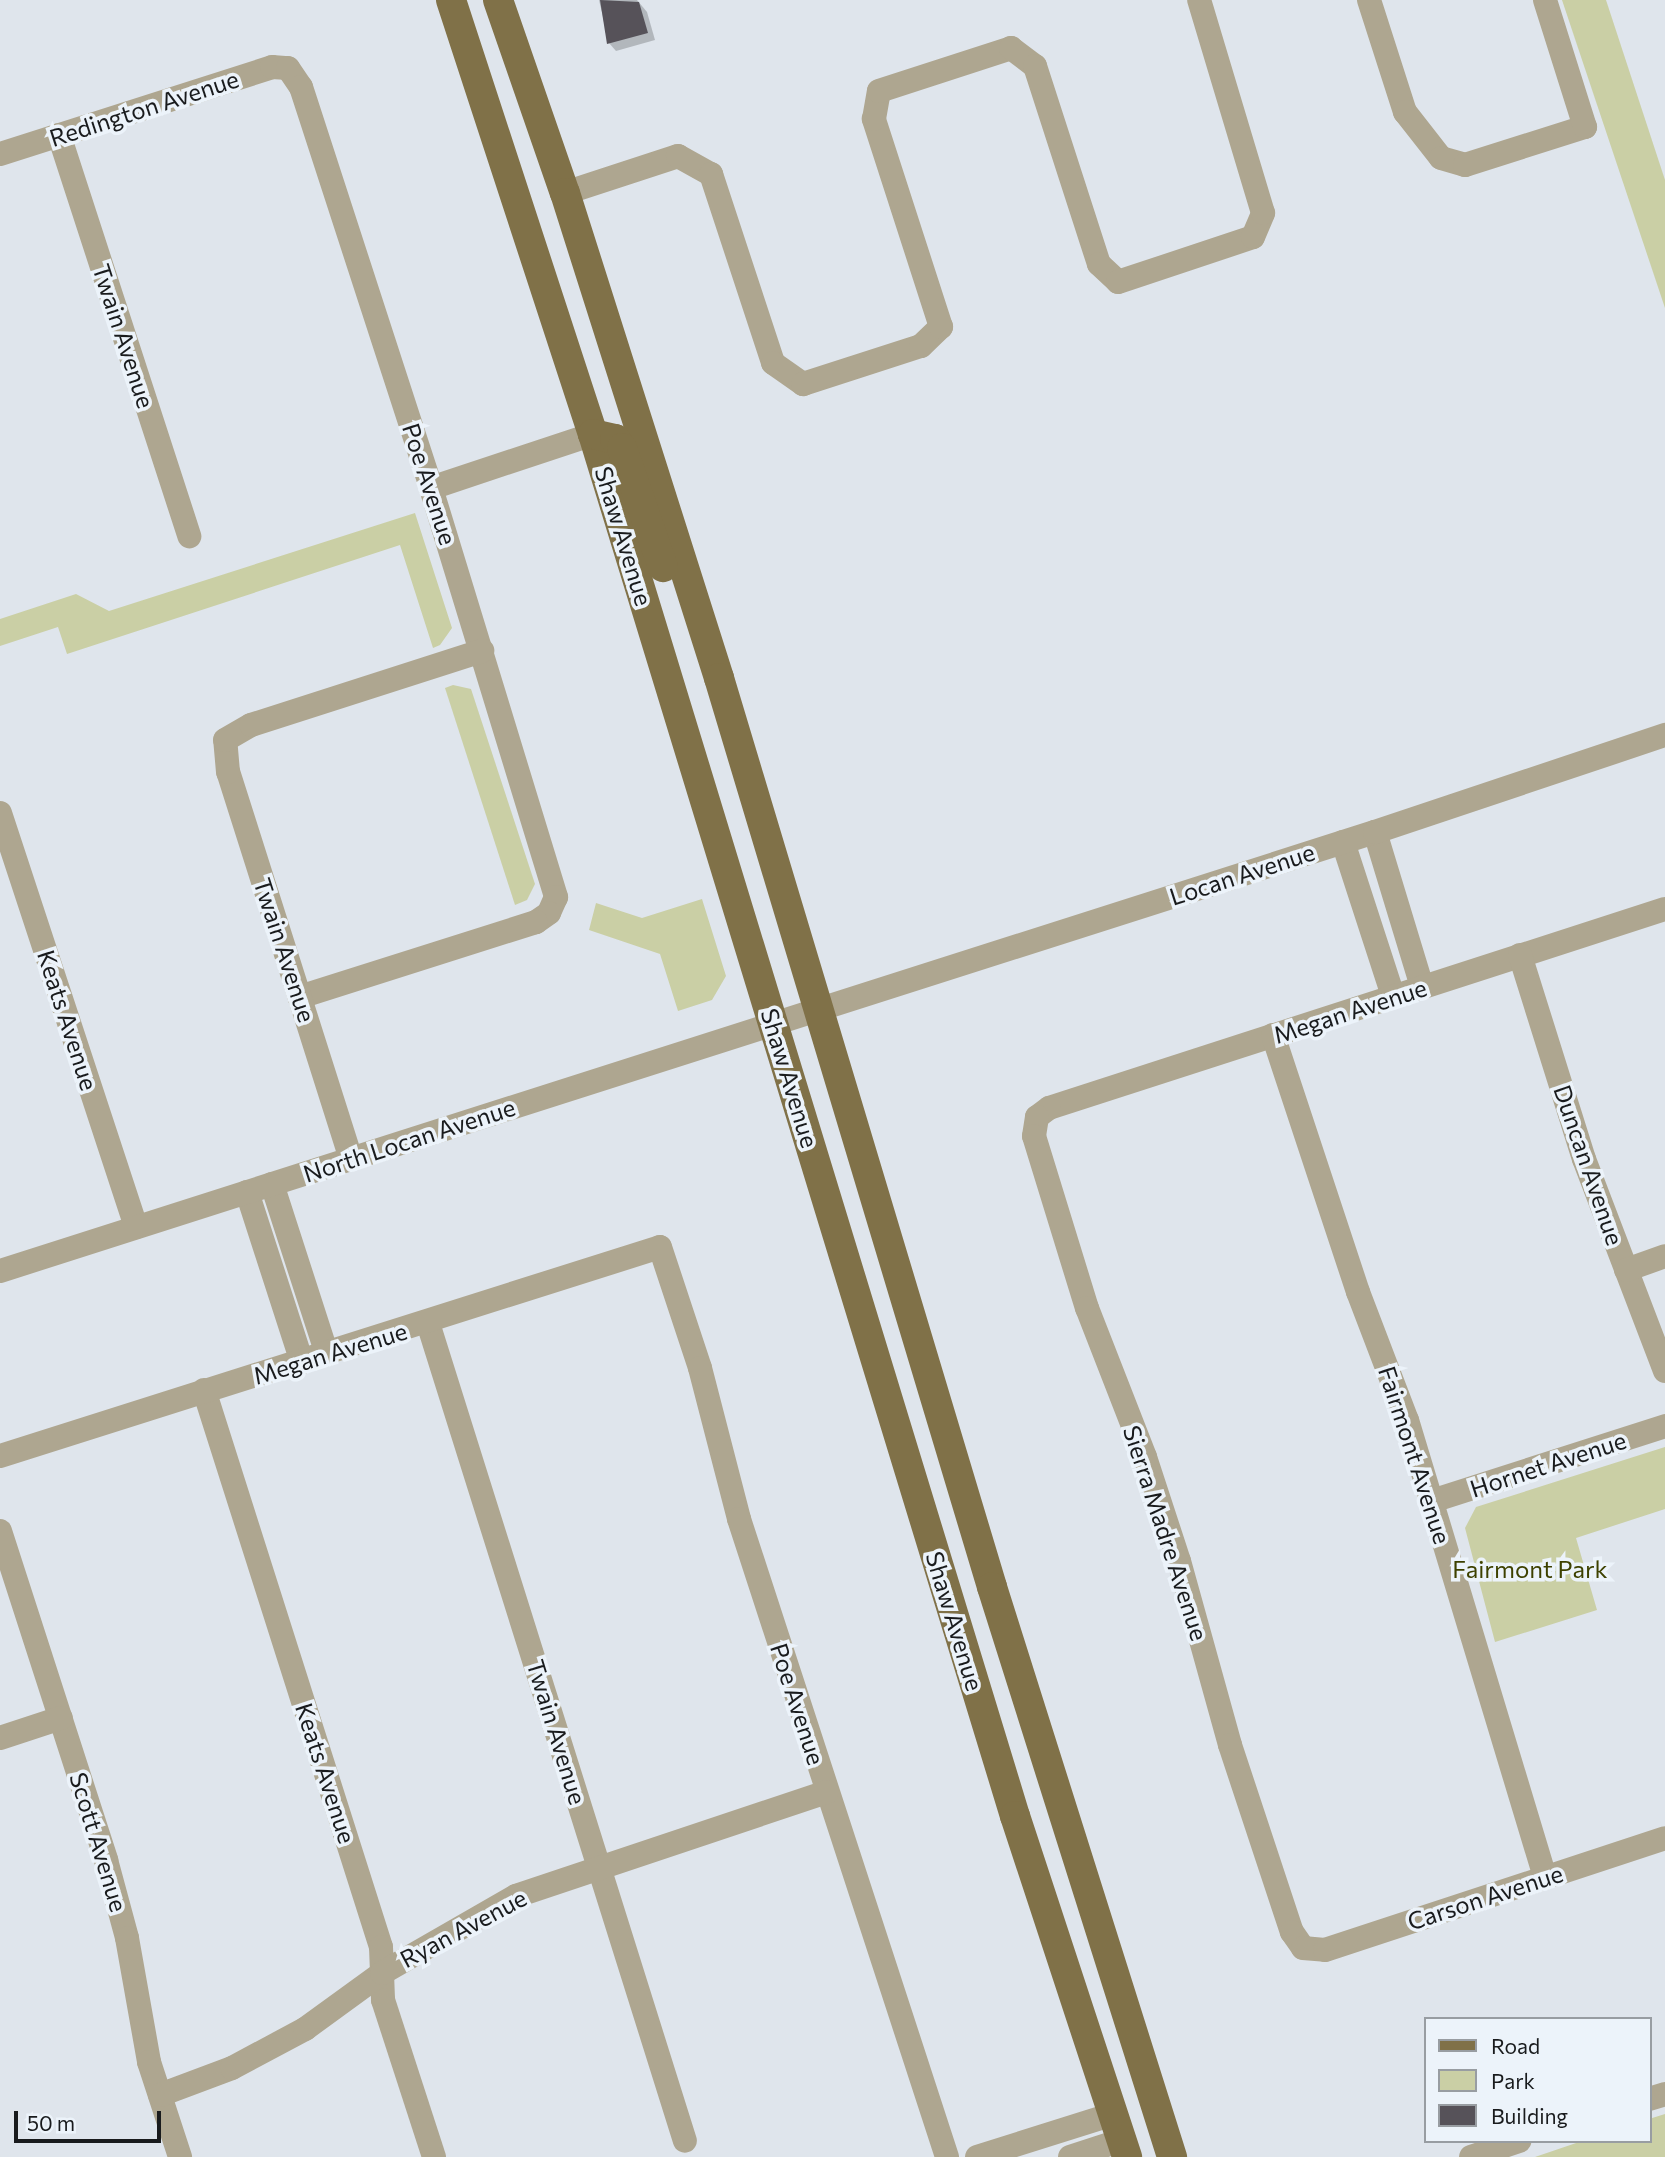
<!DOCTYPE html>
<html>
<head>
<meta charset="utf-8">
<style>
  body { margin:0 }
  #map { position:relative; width:1665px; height:2157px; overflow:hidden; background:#dfe5ec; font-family:Commissioner,sans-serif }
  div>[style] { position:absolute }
  .green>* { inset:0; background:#cacfa5 }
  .shadow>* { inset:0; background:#0003 }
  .building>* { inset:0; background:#565259 }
  .minor>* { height:24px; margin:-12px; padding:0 12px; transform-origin:12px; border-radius:12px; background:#aea690 }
  .major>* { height:30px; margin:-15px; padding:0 15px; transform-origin:15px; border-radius:15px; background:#807148 }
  span { translate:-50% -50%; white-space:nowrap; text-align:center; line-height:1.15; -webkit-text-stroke:7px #ecf3fa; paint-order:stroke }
  .street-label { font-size:24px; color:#191b1d }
  .park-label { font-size:24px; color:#3d4100 }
  .legend { position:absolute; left:1424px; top:2017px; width:228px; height:126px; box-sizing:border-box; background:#ecf3fa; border:2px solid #989da2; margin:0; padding:9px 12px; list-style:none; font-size:21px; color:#191b1d }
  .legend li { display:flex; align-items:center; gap:14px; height:35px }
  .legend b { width:35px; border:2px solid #989da2 }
  .scale { position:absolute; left:14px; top:2111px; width:147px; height:32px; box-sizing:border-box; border:4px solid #191b1d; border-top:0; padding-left:9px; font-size:21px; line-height:24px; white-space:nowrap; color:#191b1d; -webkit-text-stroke:5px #ecf3fa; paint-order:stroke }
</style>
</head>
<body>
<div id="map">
  <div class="green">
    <i style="clip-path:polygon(1562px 0,1606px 0,1665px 180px,1665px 308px)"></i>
    <i style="clip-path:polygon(415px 513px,452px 628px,440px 645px,433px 648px,400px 545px,67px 654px,58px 627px,0 646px,0 619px,76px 594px,109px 611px)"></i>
    <i style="clip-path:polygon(453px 685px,471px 689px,535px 884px,527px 900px,515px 905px,445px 688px)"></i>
    <i style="clip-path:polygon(702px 899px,726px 976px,712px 1000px,678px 1011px,660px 954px,589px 930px,596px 903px,642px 918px)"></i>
    <i style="clip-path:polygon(1665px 1447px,1665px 1509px,1576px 1538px,1597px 1610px,1495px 1642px,1465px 1528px,1476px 1507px)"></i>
    <i style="clip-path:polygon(1665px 2114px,1665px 2157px,1535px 2157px,1582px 2141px,1649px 2141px,1649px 2119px)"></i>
  </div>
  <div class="shadow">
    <i style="clip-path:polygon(599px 0,637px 0,647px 12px,655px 40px,616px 51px,609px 43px)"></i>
  </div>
  <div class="building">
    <i style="clip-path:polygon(600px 0,639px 2px,648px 33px,607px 44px)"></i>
  </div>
  <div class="minor">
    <i style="left:1369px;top:0;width:118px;rotate:72.2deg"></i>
    <i style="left:1405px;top:112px;width:58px;rotate:52deg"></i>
    <i style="left:1441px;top:158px;width:25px;rotate:16deg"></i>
    <i style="left:1465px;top:165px;width:126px;rotate:-17.6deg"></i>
    <i style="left:1585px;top:127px;width:133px;rotate:-107.5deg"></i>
    <i style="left:59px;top:135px;width:422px;rotate:72deg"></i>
    <i style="left:0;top:154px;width:286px;rotate:-17.7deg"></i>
    <i style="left:272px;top:67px;width:16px;rotate:4deg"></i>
    <i style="left:288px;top:68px;width:23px;rotate:56deg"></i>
    <i style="left:301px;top:87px;width:422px;rotate:72deg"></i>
    <i style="left:431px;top:488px;width:428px;rotate:73deg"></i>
    <i style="left:556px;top:897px;width:17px;rotate:114deg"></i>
    <i style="left:549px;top:913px;width:16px;rotate:145deg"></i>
    <i style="left:536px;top:922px;width:248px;rotate:162.4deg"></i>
    <i style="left:565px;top:193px;width:119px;rotate:-18.1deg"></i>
    <i style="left:678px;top:156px;width:38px;rotate:29deg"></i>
    <i style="left:711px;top:174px;width:199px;rotate:71.8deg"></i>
    <i style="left:773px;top:363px;width:37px;rotate:35deg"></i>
    <i style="left:803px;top:384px;width:124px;rotate:-17.9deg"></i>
    <i style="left:921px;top:346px;width:28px;rotate:-44deg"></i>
    <i style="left:941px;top:327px;width:219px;rotate:-107.9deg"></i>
    <i style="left:874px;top:119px;width:28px;rotate:-80deg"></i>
    <i style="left:879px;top:91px;width:139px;rotate:-18deg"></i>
    <i style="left:1011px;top:48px;width:30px;rotate:37deg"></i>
    <i style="left:1035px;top:66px;width:208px;rotate:72.1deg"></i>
    <i style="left:1099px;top:264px;width:26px;rotate:43deg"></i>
    <i style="left:1118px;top:282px;width:142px;rotate:-18.4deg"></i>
    <i style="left:1253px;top:237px;width:26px;rotate:-67deg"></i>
    <i style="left:1263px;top:213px;width:222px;rotate:-106.7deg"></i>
    <i style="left:431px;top:488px;width:171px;rotate:-18.4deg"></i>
    <i style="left:0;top:813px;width:436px;rotate:71.8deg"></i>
    <i style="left:1375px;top:832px;width:162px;rotate:73.1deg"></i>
    <i style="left:1343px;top:842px;width:162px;rotate:72deg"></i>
    <i style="left:1665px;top:909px;width:647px;rotate:162.1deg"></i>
    <i style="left:1049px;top:1108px;width:15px;rotate:143deg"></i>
    <i style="left:1037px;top:1117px;width:19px;rotate:99deg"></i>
    <i style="left:1034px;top:1136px;width:180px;rotate:72.9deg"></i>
    <i style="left:1087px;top:1308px;width:160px;rotate:68.7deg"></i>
    <i style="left:1145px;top:1457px;width:109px;rotate:71.9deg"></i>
    <i style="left:1179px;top:1561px;width:191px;rotate:74.5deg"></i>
    <i style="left:1230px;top:1745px;width:197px;rotate:71.7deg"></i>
    <i style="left:1292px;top:1932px;width:19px;rotate:55deg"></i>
    <i style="left:1303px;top:1948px;width:22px;rotate:5deg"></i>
    <i style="left:1325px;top:1950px;width:358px;rotate:-18.2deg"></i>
    <i style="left:1520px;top:955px;width:214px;rotate:72.6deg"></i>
    <i style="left:1584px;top:1159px;width:227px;rotate:69.1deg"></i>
    <i style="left:1273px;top:1035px;width:271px;rotate:71.7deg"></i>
    <i style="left:1358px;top:1292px;width:137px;rotate:69.1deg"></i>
    <i style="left:1407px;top:1420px;width:477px;rotate:73.2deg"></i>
    <i style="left:351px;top:1159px;width:406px;rotate:-107.6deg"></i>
    <i style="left:228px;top:772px;width:32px;rotate:-95deg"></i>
    <i style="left:225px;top:740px;width:30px;rotate:-30deg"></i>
    <i style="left:251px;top:725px;width:243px;rotate:-17.8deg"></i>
    <i style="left:272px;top:1184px;width:179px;rotate:72.1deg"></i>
    <i style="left:247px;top:1192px;width:179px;rotate:72.1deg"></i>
    <i style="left:1626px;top:1270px;width:41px;rotate:-19.7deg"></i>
    <i style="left:0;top:1271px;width:1443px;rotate:-17.71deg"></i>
    <i style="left:1375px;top:832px;width:306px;rotate:-18.5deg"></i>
    <i style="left:428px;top:1323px;width:857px;rotate:72.56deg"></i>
    <i style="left:204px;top:1390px;width:584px;rotate:72.37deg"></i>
    <i style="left:381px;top:1947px;width:53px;rotate:87.8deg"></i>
    <i style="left:383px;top:2000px;width:165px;rotate:72deg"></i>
    <i style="left:0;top:1456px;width:692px;rotate:-17.57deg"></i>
    <i style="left:660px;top:1247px;width:127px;rotate:71.7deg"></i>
    <i style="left:700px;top:1368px;width:156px;rotate:75.5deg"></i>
    <i style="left:739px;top:1519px;width:671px;rotate:71.94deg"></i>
    <i style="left:1432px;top:1501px;width:245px;rotate:-17.8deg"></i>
    <i style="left:0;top:1531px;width:346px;rotate:72.1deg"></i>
    <i style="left:106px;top:1860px;width:81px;rotate:74.9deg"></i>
    <i style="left:127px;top:1938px;width:126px;rotate:79.9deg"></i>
    <i style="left:149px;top:2062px;width:100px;rotate:71.9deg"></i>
    <i style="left:0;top:1738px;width:64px;rotate:-18.2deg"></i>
    <i style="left:160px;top:2095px;width:77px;rotate:-20.6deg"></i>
    <i style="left:232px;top:2068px;width:83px;rotate:-28.1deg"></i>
    <i style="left:305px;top:2029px;width:95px;rotate:-36deg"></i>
    <i style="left:382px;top:1973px;width:155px;rotate:-29.9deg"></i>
    <i style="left:516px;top:1896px;width:328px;rotate:-18.5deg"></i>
    <i style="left:1649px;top:2099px;width:17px;rotate:-17deg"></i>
    <i style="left:977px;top:2157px;width:143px;rotate:-17.5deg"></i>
    <i style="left:1070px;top:2157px;width:55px;rotate:-18.1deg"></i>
    <i style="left:1471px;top:2157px;width:51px;rotate:-18.4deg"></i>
  </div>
  <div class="major">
    <i style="left:451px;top:0;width:457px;rotate:71.9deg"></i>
    <i style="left:593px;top:434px;width:1445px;rotate:73.02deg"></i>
    <i style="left:1015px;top:1816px;width:359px;rotate:71.8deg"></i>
    <i style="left:498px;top:0;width:204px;rotate:70.9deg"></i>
    <i style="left:565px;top:193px;width:509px;rotate:72.38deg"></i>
    <i style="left:719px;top:678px;width:949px;rotate:73.28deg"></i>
    <i style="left:992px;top:1587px;width:598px;rotate:72.47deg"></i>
    <i style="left:593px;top:434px;width:23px;rotate:13deg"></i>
    <i style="left:615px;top:439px;width:11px;rotate:52deg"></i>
    <i style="left:622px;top:448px;width:126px;rotate:71deg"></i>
  </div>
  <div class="street-label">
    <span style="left:144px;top:108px;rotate:-18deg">Redington Avenue</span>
    <span style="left:124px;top:336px;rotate:72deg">Twain Avenue</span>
    <span style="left:430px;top:484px;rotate:72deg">Poe Avenue</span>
    <span style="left:624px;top:536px;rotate:73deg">Shaw Avenue</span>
    <span style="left:1242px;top:874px;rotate:-18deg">Locan Avenue</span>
    <span style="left:285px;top:950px;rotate:72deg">Twain Avenue</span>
    <span style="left:1350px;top:1011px;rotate:-18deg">Megan Avenue</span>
    <span style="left:68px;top:1020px;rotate:72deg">Keats Avenue</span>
    <span style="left:790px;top:1078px;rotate:73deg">Shaw Avenue</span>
    <span style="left:409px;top:1140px;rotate:-18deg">North Locan Avenue</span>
    <span style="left:1589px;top:1165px;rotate:71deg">Duncan Avenue</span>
    <span style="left:330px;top:1353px;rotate:-17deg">Megan Avenue</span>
    <span style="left:1415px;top:1455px;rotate:72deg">Fairmont Avenue</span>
    <span style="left:1548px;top:1464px;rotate:-18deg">Hornet Avenue</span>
    <span style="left:1166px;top:1533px;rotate:72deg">Sierra Madre Avenue</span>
    <span style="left:955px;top:1621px;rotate:73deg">Shaw Avenue</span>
    <span style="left:798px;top:1704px;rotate:72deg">Poe Avenue</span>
    <span style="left:557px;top:1732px;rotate:73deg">Twain Avenue</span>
    <span style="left:326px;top:1773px;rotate:72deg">Keats Avenue</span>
    <span style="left:99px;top:1842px;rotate:73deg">Scott Avenue</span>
    <span style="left:1485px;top:1897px;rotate:-18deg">Carson Avenue</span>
    <span style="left:463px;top:1928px;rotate:-28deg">Ryan Avenue</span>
  </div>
  <div class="park-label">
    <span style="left:1530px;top:1569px">Fairmont Park</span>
  </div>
  <ul class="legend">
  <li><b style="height:9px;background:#807148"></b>Road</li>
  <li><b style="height:19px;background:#cacfa5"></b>Park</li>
  <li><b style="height:19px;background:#565259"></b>Building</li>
  </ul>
  <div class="scale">50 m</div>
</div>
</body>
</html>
